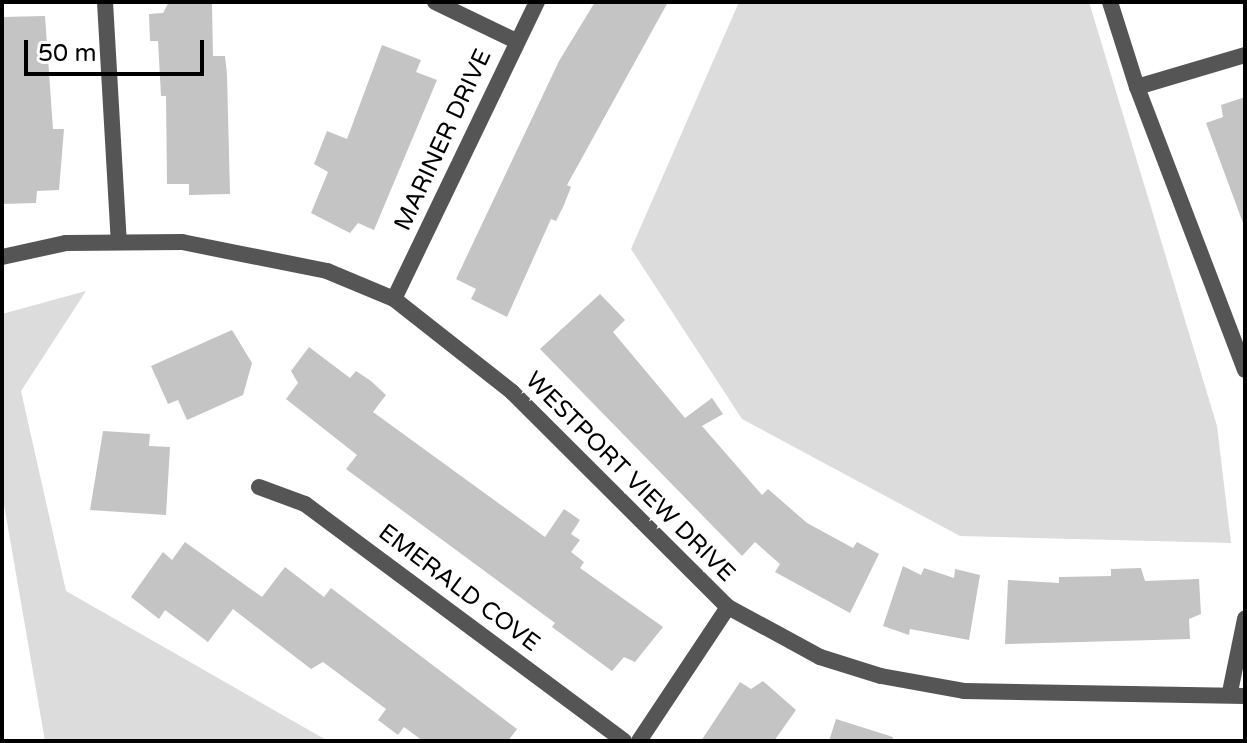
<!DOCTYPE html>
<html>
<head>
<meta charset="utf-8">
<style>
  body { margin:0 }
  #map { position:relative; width:1247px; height:743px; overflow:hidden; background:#fff; font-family:"Varela Round",sans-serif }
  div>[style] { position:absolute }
  .green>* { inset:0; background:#dcdcdc }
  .building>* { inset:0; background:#c4c4c4 }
  .street>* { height:16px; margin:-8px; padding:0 8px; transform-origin:8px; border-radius:8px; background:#555 }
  span { translate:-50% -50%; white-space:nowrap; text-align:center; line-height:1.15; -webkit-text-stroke:8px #fff; paint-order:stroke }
  .street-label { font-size:24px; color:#000 }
  .frame { position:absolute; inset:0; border:4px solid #000; pointer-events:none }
  .scale { position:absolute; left:24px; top:40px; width:180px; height:36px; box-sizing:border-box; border:4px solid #000; border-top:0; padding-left:10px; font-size:24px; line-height:28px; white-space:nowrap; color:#000; -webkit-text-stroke:6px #fff; paint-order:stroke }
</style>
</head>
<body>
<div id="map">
  <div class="green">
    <i style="clip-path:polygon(739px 2px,1089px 2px,1217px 426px,1231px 543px,960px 536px,742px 419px,631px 249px)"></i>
    <i style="clip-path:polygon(86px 291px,21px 391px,66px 591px,328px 741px,45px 741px,2px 493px,2px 314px)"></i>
  </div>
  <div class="building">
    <i style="clip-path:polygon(169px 2px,212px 4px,213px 56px,225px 56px,227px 74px,230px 194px,189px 195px,189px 184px,167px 184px,166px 96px,161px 96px,158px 41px,150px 41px,149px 14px,163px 13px)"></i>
    <i style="clip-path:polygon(595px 2px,668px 2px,567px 185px,571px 187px,564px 205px,556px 221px,551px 219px,507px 317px,471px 299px,476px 289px,456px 279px,559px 61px)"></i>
    <i style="clip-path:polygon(45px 16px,53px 129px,64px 129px,59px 190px,37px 191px,36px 203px,2px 204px,2px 17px)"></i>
    <i style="clip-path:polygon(382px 45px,421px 60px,416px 72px,437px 80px,374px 230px,358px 223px,350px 233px,311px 213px,328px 172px,314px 164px,327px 131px,347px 139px)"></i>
    <i style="clip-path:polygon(1245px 97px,1245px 223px,1243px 223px,1206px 123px,1223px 117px,1221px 105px)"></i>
    <i style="clip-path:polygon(600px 294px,625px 320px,613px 332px,685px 418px,712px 398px,723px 414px,702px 426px,762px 495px,768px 489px,807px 523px,853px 548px,857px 542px,879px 554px,850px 613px,775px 572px,780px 564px,755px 542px,742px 556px,540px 349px)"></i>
    <i style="clip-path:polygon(232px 330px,252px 363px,243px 395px,187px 420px,178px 400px,168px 404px,151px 366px)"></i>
    <i style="clip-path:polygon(309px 347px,350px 378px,356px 371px,371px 381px,386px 395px,373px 412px,545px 537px,564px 509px,580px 520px,571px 534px,580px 540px,571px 552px,584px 562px,580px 568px,663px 627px,635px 662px,624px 657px,612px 671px,552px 627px,555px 623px,346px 469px,357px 455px,286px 399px,298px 383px,291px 371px)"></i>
    <i style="clip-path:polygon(103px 431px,150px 434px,149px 446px,170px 447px,166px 515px,90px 510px)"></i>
    <i style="clip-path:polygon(185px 542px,262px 597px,285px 567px,324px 597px,331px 588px,517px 729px,508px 741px,423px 741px,404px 727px,398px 735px,378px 720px,386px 709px,323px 662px,311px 669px,233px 609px,208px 642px,165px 610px,159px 619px,131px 597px,163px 552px,172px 560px)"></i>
    <i style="clip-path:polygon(903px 566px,921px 575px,924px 568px,954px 578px,955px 569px,980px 575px,969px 640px,910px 629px,909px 635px,883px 626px)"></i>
    <i style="clip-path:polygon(1141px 568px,1145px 581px,1199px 579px,1201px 614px,1189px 619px,1190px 639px,1005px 644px,1008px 580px,1059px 583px,1059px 577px,1111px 576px,1111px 569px)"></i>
    <i style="clip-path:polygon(763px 681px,796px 710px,774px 741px,701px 741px,740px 682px,751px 689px)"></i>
    <i style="clip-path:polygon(836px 719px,893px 737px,892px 741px,829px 741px)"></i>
  </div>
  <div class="street">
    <i style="left:105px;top:2px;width:240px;rotate:86.7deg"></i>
    <i style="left:435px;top:2px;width:90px;rotate:25.7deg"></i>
    <i style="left:1110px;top:2px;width:89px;rotate:72.4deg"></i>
    <i style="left:1137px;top:87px;width:303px;rotate:69.1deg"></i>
    <i style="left:1137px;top:87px;width:113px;rotate:-16.5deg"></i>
    <i style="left:2px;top:257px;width:66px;rotate:-12.3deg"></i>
    <i style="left:66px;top:243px;width:116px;rotate:-0.5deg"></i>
    <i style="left:182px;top:242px;width:148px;rotate:11.3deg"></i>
    <i style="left:327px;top:271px;width:73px;rotate:22.7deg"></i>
    <i style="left:394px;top:299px;width:150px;rotate:38.2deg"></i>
    <i style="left:512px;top:392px;width:305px;rotate:44.9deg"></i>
    <i style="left:728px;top:607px;width:105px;rotate:28.5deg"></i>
    <i style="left:820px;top:657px;width:64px;rotate:17.3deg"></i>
    <i style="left:881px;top:676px;width:84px;rotate:10.2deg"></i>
    <i style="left:964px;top:691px;width:281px;rotate:1deg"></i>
    <i style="left:394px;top:299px;width:330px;rotate:-64.3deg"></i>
    <i style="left:259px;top:487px;width:49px;rotate:20.3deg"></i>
    <i style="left:305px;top:504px;width:397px;rotate:36.6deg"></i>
    <i style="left:1230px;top:692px;width:75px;rotate:-78.4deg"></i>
    <i style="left:639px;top:741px;width:161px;rotate:-56.4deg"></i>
  </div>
  <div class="street-label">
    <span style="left:443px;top:140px;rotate:-65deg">MARINER DRIVE</span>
    <span style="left:630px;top:477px;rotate:45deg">WESTPORT VIEW DRIVE</span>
    <span style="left:459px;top:588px;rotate:37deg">EMERALD COVE</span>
  </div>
  <div class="frame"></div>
  <div class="scale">50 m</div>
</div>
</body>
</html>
